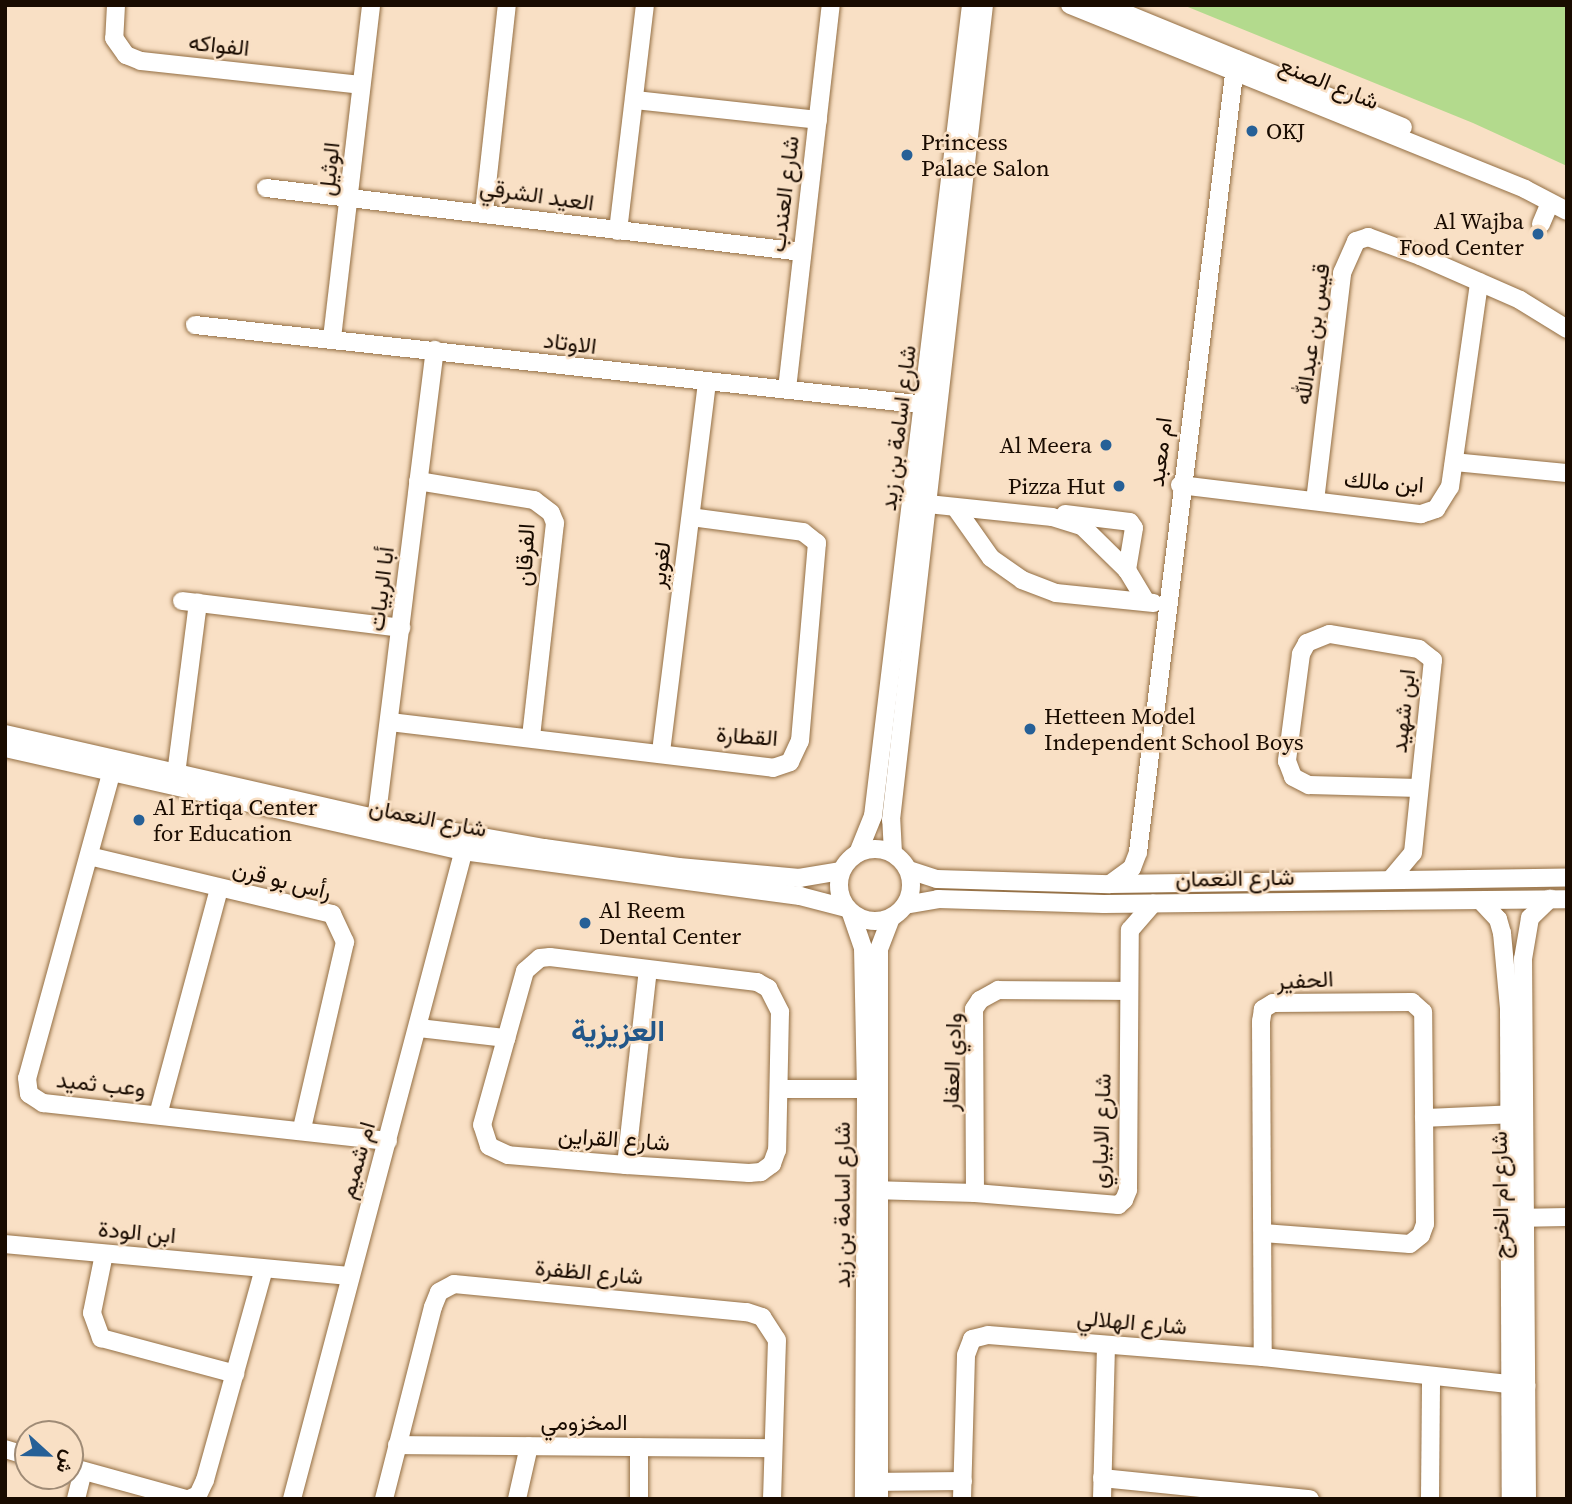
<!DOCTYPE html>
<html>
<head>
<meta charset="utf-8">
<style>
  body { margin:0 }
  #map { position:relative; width:1572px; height:1504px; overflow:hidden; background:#f9e0c5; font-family:"Source Serif 4",Vazirmatn,serif }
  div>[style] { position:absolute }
  .green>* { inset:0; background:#b3da8d }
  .roads { filter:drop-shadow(0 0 2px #936e43) drop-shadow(0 0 2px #936e43) }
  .minor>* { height:18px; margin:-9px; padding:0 9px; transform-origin:9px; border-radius:9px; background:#fff }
  .minor>.ring { margin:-9px; padding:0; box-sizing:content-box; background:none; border:18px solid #fff; border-radius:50% }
  .dots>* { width:19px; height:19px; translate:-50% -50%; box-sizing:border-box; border:4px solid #f9e0c5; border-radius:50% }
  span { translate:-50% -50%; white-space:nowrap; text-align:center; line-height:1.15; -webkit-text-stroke:5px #f9e0c5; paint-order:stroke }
  .street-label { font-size:23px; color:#190b00 }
  .poi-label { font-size:23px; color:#190b00 }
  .left { translate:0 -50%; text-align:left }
  .right { translate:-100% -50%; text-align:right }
  .district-label { font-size:30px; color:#225789; font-weight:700 }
  .frame { position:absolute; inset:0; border:7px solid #190b00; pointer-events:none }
  .north { position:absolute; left:14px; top:1420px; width:70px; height:70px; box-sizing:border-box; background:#f9e0c5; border:2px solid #9f8b76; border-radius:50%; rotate:112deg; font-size:19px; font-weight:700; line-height:28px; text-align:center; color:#190b00 }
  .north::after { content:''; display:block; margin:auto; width:24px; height:32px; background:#266097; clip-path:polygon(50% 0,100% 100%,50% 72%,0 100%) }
</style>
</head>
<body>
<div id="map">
  <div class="green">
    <i style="clip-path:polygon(1183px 5px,1567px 5px,1567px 166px,1473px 123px)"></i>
  </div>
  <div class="roads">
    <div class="minor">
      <i style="left:116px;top:5px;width:33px;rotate:93deg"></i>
      <i style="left:114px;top:38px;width:21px;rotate:55deg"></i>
      <i style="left:126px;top:55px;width:16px;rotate:22deg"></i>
      <i style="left:141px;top:61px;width:221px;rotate:6.2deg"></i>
      <i style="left:1070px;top:5px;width:491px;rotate:22deg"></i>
      <i style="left:1525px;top:189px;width:47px;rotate:27.6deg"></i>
      <i style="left:1105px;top:5px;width:322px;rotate:22.3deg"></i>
      <i style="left:635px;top:100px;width:184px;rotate:6.2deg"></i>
      <i style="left:266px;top:188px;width:540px;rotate:6.81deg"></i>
      <i style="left:484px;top:212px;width:208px;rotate:-83.7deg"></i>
      <i style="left:1541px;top:224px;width:23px;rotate:-67deg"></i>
      <i style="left:618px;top:231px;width:228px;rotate:-83.2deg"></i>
      <i style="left:195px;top:325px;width:745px;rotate:6.24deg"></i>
      <i style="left:332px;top:338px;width:335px;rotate:-83.3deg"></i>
      <i style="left:787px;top:389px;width:387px;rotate:-83.5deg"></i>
      <i style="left:1454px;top:462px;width:114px;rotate:5.6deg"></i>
      <i style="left:418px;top:481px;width:118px;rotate:9.3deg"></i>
      <i style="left:534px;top:500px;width:21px;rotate:37deg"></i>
      <i style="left:551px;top:513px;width:11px;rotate:68deg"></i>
      <i style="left:555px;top:523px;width:216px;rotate:96.4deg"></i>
      <i style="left:1180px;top:485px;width:243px;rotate:6.9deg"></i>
      <i style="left:1421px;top:514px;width:16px;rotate:-18deg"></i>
      <i style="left:1436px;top:509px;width:26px;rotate:-58deg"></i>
      <i style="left:1450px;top:487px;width:207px;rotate:-81.9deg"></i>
      <i style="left:1315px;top:501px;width:230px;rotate:-83.2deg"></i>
      <i style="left:1342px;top:273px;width:35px;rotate:-66deg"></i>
      <i style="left:1356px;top:241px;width:13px;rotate:-18deg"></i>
      <i style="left:1368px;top:237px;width:55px;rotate:20.1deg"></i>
      <i style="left:1420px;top:256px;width:109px;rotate:23.7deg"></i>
      <i style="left:1520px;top:300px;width:55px;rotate:31.7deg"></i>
      <i style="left:928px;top:504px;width:125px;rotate:6deg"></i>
      <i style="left:1052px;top:517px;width:31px;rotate:17deg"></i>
      <i style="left:1082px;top:526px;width:63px;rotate:44.4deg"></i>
      <i style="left:1127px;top:570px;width:37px;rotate:59deg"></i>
      <i style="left:955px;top:507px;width:62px;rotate:54.8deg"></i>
      <i style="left:991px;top:558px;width:38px;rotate:35deg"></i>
      <i style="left:1022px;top:580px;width:36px;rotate:21deg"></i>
      <i style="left:1056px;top:593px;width:98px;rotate:5.9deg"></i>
      <i style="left:1065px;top:514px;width:65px;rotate:7deg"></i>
      <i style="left:1130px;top:522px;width:7px;rotate:56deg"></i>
      <i style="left:1134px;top:528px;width:43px;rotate:99.5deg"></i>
      <i style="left:182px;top:601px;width:221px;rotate:7deg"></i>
      <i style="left:390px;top:722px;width:386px;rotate:6.8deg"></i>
      <i style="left:773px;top:768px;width:18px;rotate:-19deg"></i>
      <i style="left:790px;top:762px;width:23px;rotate:-65deg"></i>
      <i style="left:800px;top:741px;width:199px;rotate:-85.1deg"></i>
      <i style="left:817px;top:543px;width:18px;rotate:-142deg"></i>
      <i style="left:803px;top:532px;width:113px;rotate:-172.4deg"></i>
      <i style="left:5px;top:734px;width:380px;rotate:12.8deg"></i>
      <i style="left:376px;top:818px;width:171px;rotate:10.1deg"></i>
      <i style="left:544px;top:848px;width:136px;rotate:8deg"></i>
      <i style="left:679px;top:867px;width:121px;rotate:5.2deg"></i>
      <i style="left:799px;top:878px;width:43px;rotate:-9.5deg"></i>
      <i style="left:5px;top:748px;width:469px;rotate:12.7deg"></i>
      <i style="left:463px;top:851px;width:340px;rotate:7.6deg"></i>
      <i style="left:800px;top:896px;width:48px;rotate:14.6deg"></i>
      <i style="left:661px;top:752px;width:372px;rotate:-82.9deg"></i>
      <i style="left:114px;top:763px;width:327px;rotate:105.4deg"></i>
      <i style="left:27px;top:1078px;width:16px;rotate:83deg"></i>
      <i style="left:29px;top:1094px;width:17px;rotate:33deg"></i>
      <i style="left:43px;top:1103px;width:347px;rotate:6.3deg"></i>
      <i style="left:175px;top:782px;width:181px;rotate:-82.7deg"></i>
      <i style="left:375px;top:830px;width:484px;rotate:-82.9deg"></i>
      <i class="ring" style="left:839px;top:849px;width:54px;height:54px"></i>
      <i style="left:858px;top:853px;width:40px;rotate:-68deg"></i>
      <i style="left:873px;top:816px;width:817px;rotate:-83.11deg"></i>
      <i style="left:893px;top:853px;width:33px;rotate:-93deg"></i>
      <i style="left:891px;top:820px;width:820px;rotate:-83.49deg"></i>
      <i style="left:89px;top:856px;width:250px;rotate:13.4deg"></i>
      <i style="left:332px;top:914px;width:31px;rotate:65deg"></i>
      <i style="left:345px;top:942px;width:191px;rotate:103deg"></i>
      <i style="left:909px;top:870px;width:29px;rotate:18deg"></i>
      <i style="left:937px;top:879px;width:173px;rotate:1.7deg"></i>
      <i style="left:1110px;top:884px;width:457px;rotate:-0.8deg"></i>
      <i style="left:1390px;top:880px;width:35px;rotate:-50deg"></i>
      <i style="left:1413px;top:853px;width:194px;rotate:-84.1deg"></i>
      <i style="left:1433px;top:660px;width:18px;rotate:-142deg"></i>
      <i style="left:1419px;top:649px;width:91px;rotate:-170.5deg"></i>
      <i style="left:1329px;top:634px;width:24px;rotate:158deg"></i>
      <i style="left:1307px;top:643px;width:13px;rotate:119deg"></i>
      <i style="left:1301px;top:654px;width:108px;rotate:97.5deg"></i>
      <i style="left:1287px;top:761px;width:17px;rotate:69deg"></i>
      <i style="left:1293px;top:777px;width:18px;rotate:27deg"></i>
      <i style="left:1309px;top:785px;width:110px;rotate:1.6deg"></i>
      <i style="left:1110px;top:884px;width:27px;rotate:-36deg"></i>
      <i style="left:1132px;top:868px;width:17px;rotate:-69deg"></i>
      <i style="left:1138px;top:852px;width:799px;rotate:-82.96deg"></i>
      <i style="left:1481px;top:901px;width:25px;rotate:47deg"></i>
      <i style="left:1498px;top:919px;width:15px;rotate:74deg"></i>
      <i style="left:1502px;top:933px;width:75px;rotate:84.7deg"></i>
      <i style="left:1509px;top:1008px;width:491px;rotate:89.8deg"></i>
      <i style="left:905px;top:905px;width:34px;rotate:-10deg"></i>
      <i style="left:938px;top:899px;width:166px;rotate:1.7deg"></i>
      <i style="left:1104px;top:904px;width:463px;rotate:-0.6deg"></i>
      <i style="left:851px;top:913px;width:37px;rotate:71deg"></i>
      <i style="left:863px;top:948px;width:142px;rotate:88.8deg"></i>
      <i style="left:866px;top:1090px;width:409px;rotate:90.3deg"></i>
      <i style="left:550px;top:957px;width:209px;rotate:6.9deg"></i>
      <i style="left:757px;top:982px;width:13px;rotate:29deg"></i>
      <i style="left:768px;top:988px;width:27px;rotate:63deg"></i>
      <i style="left:780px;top:1012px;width:138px;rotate:91.2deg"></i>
      <i style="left:777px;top:1150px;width:15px;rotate:110deg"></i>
      <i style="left:772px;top:1164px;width:14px;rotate:144deg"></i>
      <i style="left:761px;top:1172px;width:12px;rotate:175deg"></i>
      <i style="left:749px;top:1173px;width:123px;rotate:-176.3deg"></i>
      <i style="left:626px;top:1165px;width:118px;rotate:-175.2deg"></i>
      <i style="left:508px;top:1155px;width:21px;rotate:-155deg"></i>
      <i style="left:489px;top:1146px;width:22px;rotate:-108deg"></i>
      <i style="left:482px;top:1125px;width:160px;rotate:-74.4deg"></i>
      <i style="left:525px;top:971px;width:20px;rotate:-41deg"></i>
      <i style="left:540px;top:958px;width:10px;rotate:-6deg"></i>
      <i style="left:419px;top:1028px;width:88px;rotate:6.6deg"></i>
      <i style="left:779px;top:1089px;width:99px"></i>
      <i style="left:158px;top:1115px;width:234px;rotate:-74.9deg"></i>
      <i style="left:1424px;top:1118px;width:96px;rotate:-2.4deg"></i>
      <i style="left:626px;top:1165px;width:196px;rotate:-83.6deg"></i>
      <i style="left:872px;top:1190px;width:103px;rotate:1.7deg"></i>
      <i style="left:975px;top:1193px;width:144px;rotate:4.8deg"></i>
      <i style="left:1118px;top:1205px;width:8px;rotate:-40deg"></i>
      <i style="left:1124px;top:1200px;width:11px;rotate:-68deg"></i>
      <i style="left:1128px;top:1190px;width:260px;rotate:-89.6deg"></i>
      <i style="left:1130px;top:930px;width:35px;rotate:-49deg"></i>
      <i style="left:975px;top:1193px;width:184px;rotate:-90.3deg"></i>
      <i style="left:974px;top:1009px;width:11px;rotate:-56deg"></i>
      <i style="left:980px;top:1000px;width:21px;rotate:-29deg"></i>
      <i style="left:998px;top:990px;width:130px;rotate:0.4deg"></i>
      <i style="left:1514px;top:1218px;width:53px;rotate:-1.1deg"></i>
      <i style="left:1263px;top:1233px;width:147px;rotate:4.3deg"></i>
      <i style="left:1410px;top:1244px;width:14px;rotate:-39deg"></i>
      <i style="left:1421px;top:1235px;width:12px;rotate:-70deg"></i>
      <i style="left:1425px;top:1224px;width:212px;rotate:-90.5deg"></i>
      <i style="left:1423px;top:1012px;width:15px;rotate:-138deg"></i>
      <i style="left:1412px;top:1002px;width:139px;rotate:179.6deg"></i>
      <i style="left:1273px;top:1003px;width:12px;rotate:149deg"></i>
      <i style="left:1263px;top:1009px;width:12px;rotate:99deg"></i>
      <i style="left:1261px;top:1021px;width:336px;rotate:89.7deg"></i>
      <i style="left:5px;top:1244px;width:345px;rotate:5.3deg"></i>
      <i style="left:104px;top:1254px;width:60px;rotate:101.5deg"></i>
      <i style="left:92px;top:1313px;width:27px;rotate:70deg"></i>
      <i style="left:101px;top:1338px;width:139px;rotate:15deg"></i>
      <i style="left:397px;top:1445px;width:374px;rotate:0.5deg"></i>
      <i style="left:5px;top:1449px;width:24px;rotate:17deg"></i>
      <i style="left:70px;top:1467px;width:120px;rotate:15.4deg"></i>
      <i style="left:1102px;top:1478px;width:209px;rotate:5.8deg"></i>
      <i style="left:868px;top:1482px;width:95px;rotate:-0.6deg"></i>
      <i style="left:76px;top:1499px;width:29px;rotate:-76deg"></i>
      <i style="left:189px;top:1499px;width:10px;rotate:-24deg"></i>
      <i style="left:198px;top:1495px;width:17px;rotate:-65deg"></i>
      <i style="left:205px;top:1480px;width:219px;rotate:-74.4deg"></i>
      <i style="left:292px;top:1499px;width:680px;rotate:-75.17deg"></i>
      <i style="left:384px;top:1499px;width:198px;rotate:-75.7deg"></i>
      <i style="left:433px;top:1307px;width:16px;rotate:-68deg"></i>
      <i style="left:439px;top:1292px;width:17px;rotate:-28deg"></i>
      <i style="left:454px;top:1284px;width:294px;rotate:5.5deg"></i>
      <i style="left:747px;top:1312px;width:16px;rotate:18deg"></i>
      <i style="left:762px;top:1317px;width:27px;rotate:57deg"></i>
      <i style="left:777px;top:1340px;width:159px;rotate:91.8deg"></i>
      <i style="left:517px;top:1499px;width:54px;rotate:-77.2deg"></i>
      <i style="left:639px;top:1499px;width:52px;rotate:-90deg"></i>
      <i style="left:879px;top:1499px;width:550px;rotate:-90deg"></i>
      <i style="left:879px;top:949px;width:33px;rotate:-69deg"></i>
      <i style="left:962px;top:1499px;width:144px;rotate:-88.4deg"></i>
      <i style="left:966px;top:1355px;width:17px;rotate:-69deg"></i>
      <i style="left:972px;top:1339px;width:16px;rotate:-14deg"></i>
      <i style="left:988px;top:1335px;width:276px;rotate:4.6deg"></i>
      <i style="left:1263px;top:1357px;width:265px;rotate:6.3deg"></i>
      <i style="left:1102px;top:1499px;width:154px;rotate:-88.5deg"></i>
      <i style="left:1430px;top:1499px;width:122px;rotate:-89.5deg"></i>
      <i style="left:1527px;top:1499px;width:540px;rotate:-90.42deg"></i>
      <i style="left:1523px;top:959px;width:42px;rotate:-80.3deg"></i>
      <i style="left:1530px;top:918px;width:28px;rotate:-44deg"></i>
    </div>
  </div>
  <div class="dots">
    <i style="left:1252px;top:131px;background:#266097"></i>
    <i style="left:907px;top:155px;background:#266097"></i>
    <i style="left:1538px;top:234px;background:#266097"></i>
    <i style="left:1106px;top:445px;background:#266097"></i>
    <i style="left:1119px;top:486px;background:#266097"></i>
    <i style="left:1030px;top:729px;background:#266097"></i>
    <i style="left:139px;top:820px;background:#266097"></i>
    <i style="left:585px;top:923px;background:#266097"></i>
  </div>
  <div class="street-label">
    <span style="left:219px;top:45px;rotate:6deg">الفواكه</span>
    <span style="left:1329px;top:83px;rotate:22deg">شارع الصنع</span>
    <span style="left:329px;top:169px;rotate:-84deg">الوثيل</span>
    <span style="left:784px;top:194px;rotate:-83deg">شارع العندب</span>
    <span style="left:537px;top:195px;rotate:8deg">العيد الشرقي</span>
    <span style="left:1312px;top:334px;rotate:-82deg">قيس بن عبدالله</span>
    <span style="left:570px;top:343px;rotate:7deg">الاوتاد</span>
    <span style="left:898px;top:428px;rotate:-83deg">شارع اسامة بن زيد</span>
    <span style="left:1160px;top:452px;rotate:-83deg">ام معبد</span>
    <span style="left:1384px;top:482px;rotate:4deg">ابن مالك</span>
    <span style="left:525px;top:555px;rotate:-87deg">الفرقان</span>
    <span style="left:660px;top:565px;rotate:-83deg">لغوير</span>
    <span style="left:381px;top:589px;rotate:-83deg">أبا الربيات</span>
    <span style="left:1403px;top:711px;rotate:-84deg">ابن شهيد</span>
    <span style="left:747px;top:736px;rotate:4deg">القطارة</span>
    <span style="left:428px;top:818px;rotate:11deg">شارع النعمان</span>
    <span style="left:1235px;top:878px;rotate:-1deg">شارع النعمان</span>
    <span style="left:282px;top:880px;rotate:14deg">رأس بو قرن</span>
    <span style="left:1305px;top:980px;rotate:-3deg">الحفير</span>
    <span style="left:952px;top:1062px;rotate:-88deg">وادي العقار</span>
    <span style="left:101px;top:1084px;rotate:6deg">وعب ثميد</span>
    <span style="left:1101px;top:1131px;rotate:-88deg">شارع الابياري</span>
    <span style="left:614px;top:1139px;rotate:4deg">شارع القراين</span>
    <span style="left:357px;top:1160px;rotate:-74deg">ام شميم</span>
    <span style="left:1500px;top:1195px;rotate:-91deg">شارع ام الخرج</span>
    <span style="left:842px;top:1205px;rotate:-90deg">شارع اسامة بن زيد</span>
    <span style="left:137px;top:1232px;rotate:5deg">ابن الودة</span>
    <span style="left:589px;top:1272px;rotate:5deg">شارع الظفرة</span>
    <span style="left:1132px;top:1322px;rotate:5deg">شارع الهلالي</span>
    <span style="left:584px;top:1422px">المخزومي</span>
  </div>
  <div class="poi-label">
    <span class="left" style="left:1266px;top:131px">OKJ</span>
    <span class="left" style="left:921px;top:155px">Princess<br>Palace Salon</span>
    <span class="right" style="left:1524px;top:234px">Al Wajba<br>Food Center</span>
    <span class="right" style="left:1092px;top:445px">Al Meera</span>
    <span class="right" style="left:1105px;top:486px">Pizza Hut</span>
    <span class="left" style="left:1044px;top:729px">Hetteen Model<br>Independent School Boys</span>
    <span class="left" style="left:153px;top:820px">Al Ertiqa Center<br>for Education</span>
    <span class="left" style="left:599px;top:923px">Al Reem<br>Dental Center</span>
  </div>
  <div class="district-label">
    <span style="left:618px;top:1031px">العزيزية</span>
  </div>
  <div class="frame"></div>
  <div class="north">ش</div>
</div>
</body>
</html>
